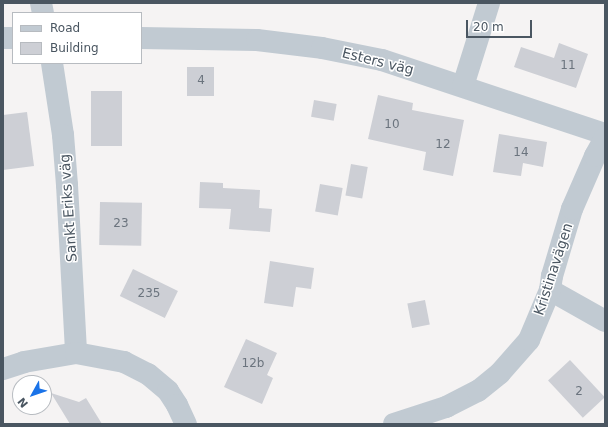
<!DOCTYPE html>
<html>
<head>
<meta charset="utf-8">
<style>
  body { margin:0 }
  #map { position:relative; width:608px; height:427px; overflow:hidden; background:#f5f3f3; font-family:"DejaVu Sans",sans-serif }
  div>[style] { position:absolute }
  .building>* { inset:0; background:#cdcfd5; transform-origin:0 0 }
  .minor>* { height:22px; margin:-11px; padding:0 11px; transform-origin:11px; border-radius:11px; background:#c1cad2 }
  span { translate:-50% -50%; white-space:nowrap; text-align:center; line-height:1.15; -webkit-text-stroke:3px #fff; paint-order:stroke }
  .number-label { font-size:12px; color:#6b747e }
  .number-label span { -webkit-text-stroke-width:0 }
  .street-label { font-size:14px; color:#4a5661 }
  .frame { position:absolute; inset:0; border:4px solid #4a5661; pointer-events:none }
  .legend { position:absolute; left:12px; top:12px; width:130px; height:52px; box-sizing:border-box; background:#fff; border:1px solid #b7bbc0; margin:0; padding:5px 7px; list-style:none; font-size:12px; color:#4a5661 }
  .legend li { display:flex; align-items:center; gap:8px; height:20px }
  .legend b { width:20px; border:1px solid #b7bbc0 }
  .north { position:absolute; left:12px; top:375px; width:40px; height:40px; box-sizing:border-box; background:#fff; border:1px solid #b7bbc0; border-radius:50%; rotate:230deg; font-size:11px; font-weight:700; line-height:16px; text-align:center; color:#4a5661 }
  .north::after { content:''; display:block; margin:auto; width:14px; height:18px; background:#1a73e8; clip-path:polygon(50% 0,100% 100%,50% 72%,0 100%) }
  .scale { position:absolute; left:466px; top:20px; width:66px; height:18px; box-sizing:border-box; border:2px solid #4a5661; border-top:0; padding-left:5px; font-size:12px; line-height:14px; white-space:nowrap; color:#4a5661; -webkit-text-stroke:3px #fff; paint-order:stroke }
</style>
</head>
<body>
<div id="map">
  <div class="building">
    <i style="clip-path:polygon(559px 43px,588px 54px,576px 88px,514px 67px,521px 47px,554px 58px)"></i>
    <i style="left:187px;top:67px;width:27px;height:29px"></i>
    <i style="left:91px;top:91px;width:31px;height:55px"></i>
    <i style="clip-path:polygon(378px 95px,413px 103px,412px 110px,464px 120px,453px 176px,423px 170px,426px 152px,368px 139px)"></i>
    <i style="left:314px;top:100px;width:23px;height:17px;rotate:10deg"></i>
    <i style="clip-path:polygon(27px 112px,34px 166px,3px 170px,3px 115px)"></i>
    <i style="clip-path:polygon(499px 134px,547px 142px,543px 167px,523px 163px,521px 176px,493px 172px)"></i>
    <i style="left:351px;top:164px;width:17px;height:32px;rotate:10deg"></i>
    <i style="clip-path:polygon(200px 182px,223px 183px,223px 188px,260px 190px,259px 208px,272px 209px,270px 232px,229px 229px,231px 209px,199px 208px)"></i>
    <i style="left:320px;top:184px;width:23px;height:28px;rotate:10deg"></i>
    <i style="left:100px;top:202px;width:42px;height:43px;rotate:1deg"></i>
    <i style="clip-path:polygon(270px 261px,314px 268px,311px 289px,296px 287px,293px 307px,264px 303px)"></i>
    <i style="left:133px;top:269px;width:50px;height:30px;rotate:26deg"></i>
    <i style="left:425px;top:300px;width:25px;height:18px;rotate:79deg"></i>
    <i style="clip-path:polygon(246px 339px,277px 353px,267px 375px,273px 378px,262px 404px,224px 387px)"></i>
    <i style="left:570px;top:360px;width:51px;height:30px;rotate:47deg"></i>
    <i style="clip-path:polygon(51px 393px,79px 402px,86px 398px,102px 424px,70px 424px)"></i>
  </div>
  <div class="minor">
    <i style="left:41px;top:3px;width:10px;rotate:79deg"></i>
    <i style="left:3px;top:38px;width:10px"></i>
    <i style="left:141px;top:38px;width:116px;rotate:1deg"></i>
    <i style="left:257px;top:40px;width:65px;rotate:7deg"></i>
    <i style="left:322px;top:48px;width:61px;rotate:11.3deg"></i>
    <i style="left:382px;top:60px;width:235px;rotate:18.4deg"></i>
    <i style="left:52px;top:63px;width:73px;rotate:81.3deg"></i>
    <i style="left:63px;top:135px;width:50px;rotate:85.4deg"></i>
    <i style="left:67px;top:185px;width:168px;rotate:86.9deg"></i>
    <i style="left:463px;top:86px;width:87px;rotate:-72.6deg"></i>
    <i style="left:550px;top:290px;width:63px;rotate:29.4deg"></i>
    <i style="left:3px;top:369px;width:22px;rotate:-18deg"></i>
    <i style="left:24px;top:362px;width:53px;rotate:-9.8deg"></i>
    <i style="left:76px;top:353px;width:49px;rotate:10.6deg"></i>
    <i style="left:124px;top:362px;width:27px;rotate:27deg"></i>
    <i style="left:148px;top:374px;width:26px;rotate:40deg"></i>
    <i style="left:168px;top:391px;width:17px;rotate:57deg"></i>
    <i style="left:177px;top:405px;width:21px;rotate:65deg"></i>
    <i style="left:394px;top:424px;width:55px;rotate:-18.1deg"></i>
    <i style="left:446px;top:407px;width:36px;rotate:-27deg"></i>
    <i style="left:478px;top:391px;width:28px;rotate:-39deg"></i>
    <i style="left:500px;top:373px;width:44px;rotate:-48.7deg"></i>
    <i style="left:529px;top:340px;width:54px;rotate:-67.2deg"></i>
    <i style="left:550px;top:290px;width:14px;rotate:-82deg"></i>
    <i style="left:552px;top:276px;width:70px;rotate:-73.4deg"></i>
    <i style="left:572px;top:209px;width:58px;rotate:-66.5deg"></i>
    <i style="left:595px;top:156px;width:21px;rotate:-61deg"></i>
  </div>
  <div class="number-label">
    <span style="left:568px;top:66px">11</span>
    <span style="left:201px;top:81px">4</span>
    <span style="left:392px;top:125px">10</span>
    <span style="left:443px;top:145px">12</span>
    <span style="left:521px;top:153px">14</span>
    <span style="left:121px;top:224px">23</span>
    <span style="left:149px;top:294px">235</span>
    <span style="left:253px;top:364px">12b</span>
    <span style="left:579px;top:392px">2</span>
  </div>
  <div class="street-label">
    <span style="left:378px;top:61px;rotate:14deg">Esters väg</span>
    <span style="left:68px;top:208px;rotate:-94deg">Sankt Eriks väg</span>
    <span style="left:553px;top:269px;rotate:-72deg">Kristinavägen</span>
  </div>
  <div class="frame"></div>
  <ul class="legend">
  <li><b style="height:5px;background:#c1cad2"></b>Road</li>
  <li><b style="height:11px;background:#cdcfd5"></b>Building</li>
  </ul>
  <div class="north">N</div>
  <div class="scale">20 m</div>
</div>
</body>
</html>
